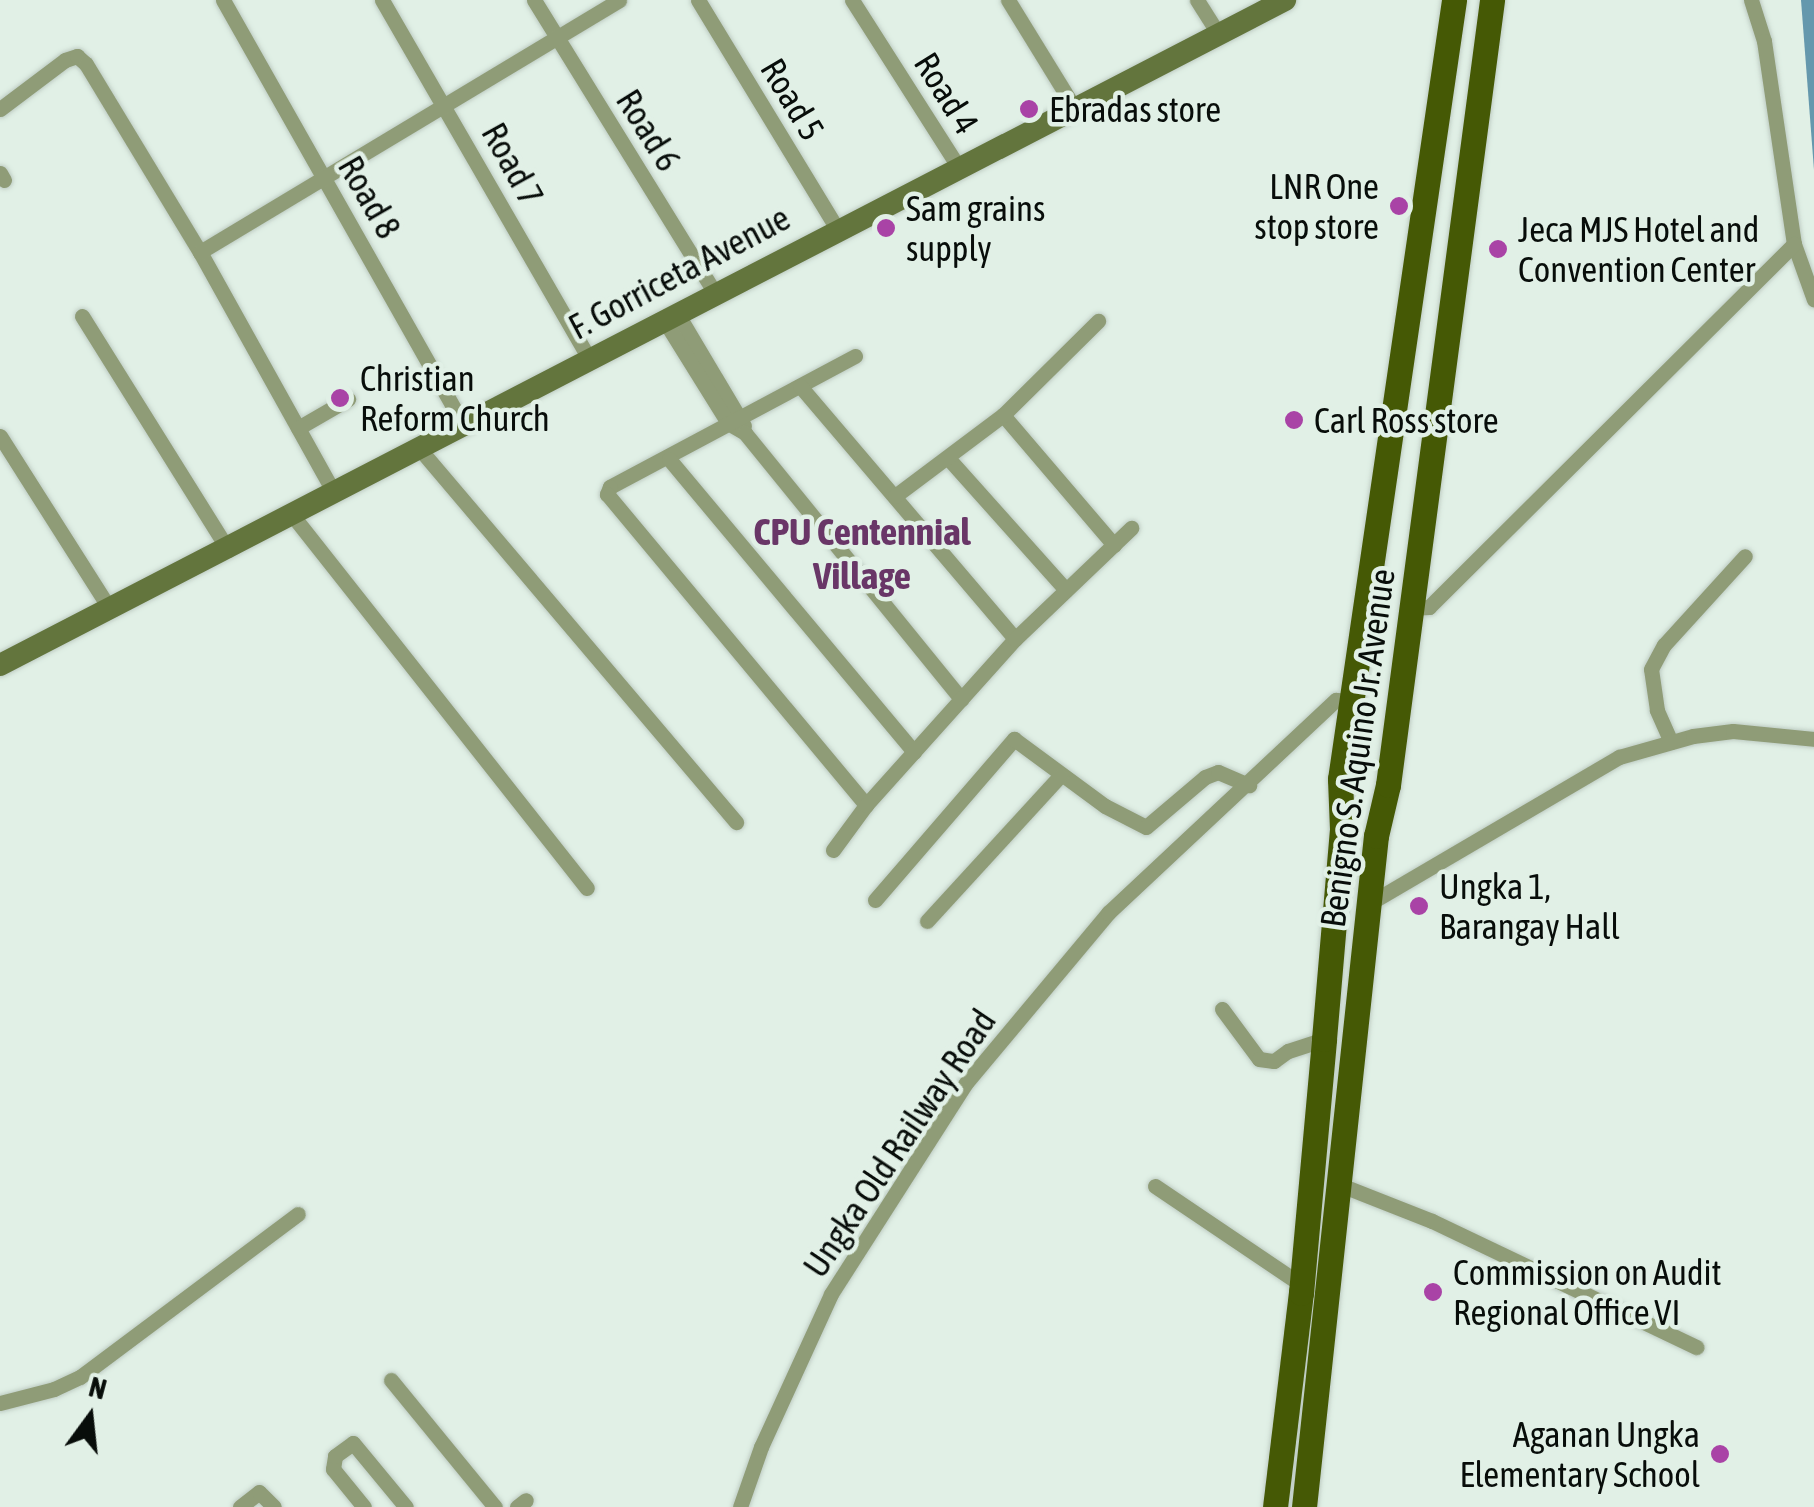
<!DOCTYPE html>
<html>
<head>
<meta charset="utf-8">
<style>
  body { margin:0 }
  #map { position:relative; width:1814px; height:1507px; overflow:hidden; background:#e1f0e6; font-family:"Asap Condensed",sans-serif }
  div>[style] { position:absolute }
  .water>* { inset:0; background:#6598ad }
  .roads { filter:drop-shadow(0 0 2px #beccc3) drop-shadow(0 0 2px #beccc3) }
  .street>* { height:15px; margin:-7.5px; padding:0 7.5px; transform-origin:7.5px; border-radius:7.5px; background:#8f9c77 }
  .secondary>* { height:22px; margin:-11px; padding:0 11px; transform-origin:11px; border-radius:11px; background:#63753d }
  .primary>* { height:25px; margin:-12.5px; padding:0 12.5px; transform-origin:12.5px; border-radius:12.5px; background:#455905 }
  .dots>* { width:28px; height:28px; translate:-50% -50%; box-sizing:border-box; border:5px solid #e1f0e6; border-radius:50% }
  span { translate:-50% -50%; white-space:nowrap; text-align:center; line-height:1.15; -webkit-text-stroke:9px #e1f0e6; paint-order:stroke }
  .street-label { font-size:35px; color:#080d0a }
  .poi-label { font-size:35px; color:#080d0a }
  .left { translate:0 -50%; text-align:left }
  .right { translate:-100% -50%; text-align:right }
  .neighbourhood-label { font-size:38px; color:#693667; font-weight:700 }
  .north { position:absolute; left:40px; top:1367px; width:100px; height:100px; -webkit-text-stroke:8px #e1f0e6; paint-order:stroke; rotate:15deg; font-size:28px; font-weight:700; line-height:40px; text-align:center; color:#080d0a }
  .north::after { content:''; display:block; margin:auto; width:35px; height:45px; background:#080d0a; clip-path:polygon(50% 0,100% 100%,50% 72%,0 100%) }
</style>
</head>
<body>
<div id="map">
  <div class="water">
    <i style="clip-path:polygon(1801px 0,1814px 0,1814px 170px)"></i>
  </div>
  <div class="roads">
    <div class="street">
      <i style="left:223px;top:0;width:487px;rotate:60.5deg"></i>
      <i style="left:382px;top:0;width:414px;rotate:60deg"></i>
      <i style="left:534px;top:0;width:343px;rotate:58.3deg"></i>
      <i style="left:698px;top:0;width:268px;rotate:58.7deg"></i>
      <i style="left:852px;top:0;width:199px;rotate:57.5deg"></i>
      <i style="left:1008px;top:0;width:128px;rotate:58.4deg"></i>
      <i style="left:1197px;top:0;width:41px;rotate:57.8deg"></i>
      <i style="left:1751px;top:0;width:43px;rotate:72.4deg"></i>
      <i style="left:1764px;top:41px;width:205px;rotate:81.6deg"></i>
      <i style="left:1794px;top:244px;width:59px;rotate:70.3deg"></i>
      <i style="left:0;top:109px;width:81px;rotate:-37deg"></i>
      <i style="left:65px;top:60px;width:13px;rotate:-18deg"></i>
      <i style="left:77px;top:56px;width:12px;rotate:42deg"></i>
      <i style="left:86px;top:64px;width:220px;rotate:58.8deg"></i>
      <i style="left:200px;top:252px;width:274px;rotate:60.9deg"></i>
      <i style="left:0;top:173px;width:8px;rotate:60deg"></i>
      <i style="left:200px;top:252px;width:489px;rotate:-31deg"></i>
      <i style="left:677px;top:313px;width:131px;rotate:59.3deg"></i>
      <i style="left:82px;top:316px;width:276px;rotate:58deg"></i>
      <i style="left:664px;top:320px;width:121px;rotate:58.1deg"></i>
      <i style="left:728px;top:423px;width:20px;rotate:30deg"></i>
      <i style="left:745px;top:433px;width:343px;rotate:50.9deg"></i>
      <i style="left:855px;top:356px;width:278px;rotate:151.9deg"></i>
      <i style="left:610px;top:487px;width:8px;rotate:113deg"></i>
      <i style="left:607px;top:494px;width:405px;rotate:50.2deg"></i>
      <i style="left:800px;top:386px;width:332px;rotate:49.6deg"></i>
      <i style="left:1003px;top:415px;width:171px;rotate:49.5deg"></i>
      <i style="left:298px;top:428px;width:58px;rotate:-30.1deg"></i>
      <i style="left:0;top:436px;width:205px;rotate:57.6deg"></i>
      <i style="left:418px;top:447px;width:492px;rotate:49.7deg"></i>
      <i style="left:948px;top:458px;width:177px;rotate:48.2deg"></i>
      <i style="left:669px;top:459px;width:382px;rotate:50.1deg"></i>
      <i style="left:895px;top:496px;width:135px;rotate:-36.9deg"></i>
      <i style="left:1003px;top:415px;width:134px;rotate:-44.7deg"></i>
      <i style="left:293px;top:516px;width:474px;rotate:51.7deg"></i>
      <i style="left:1412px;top:608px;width:17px;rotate:-3deg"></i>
      <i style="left:1429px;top:607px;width:515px;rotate:-44.84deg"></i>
      <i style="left:1671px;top:742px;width:35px;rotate:-114deg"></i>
      <i style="left:1657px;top:710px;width:41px;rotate:-98.3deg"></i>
      <i style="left:1651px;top:669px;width:27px;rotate:-62deg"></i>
      <i style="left:1664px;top:645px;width:120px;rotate:-47.7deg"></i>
      <i style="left:833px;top:850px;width:56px;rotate:-53.7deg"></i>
      <i style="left:866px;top:805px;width:223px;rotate:-48.1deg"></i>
      <i style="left:1015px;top:639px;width:161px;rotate:-43.7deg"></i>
      <i style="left:875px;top:900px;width:213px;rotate:-49.2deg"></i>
      <i style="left:1014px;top:739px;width:113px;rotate:36.4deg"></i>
      <i style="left:1105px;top:806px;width:46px;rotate:27.1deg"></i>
      <i style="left:1146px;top:827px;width:77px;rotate:-40.3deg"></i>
      <i style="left:1205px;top:777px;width:14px;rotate:-21deg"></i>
      <i style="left:1218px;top:772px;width:34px;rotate:23deg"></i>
      <i style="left:1370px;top:903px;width:289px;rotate:-30.4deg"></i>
      <i style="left:1619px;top:757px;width:77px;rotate:-15.8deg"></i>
      <i style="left:1693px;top:736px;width:40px;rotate:-7.1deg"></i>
      <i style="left:1733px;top:731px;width:81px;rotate:5.6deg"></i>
      <i style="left:927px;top:921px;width:197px;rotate:-47.5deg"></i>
      <i style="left:1222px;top:1009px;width:62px;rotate:53.5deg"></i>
      <i style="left:1259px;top:1059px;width:15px;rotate:8deg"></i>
      <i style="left:1274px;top:1061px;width:17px;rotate:-36deg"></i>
      <i style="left:1288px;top:1051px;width:38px;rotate:-18deg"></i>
      <i style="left:1338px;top:1184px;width:101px;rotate:21.5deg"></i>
      <i style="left:1432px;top:1221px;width:293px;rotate:25.5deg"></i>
      <i style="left:1155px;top:1186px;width:177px;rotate:34deg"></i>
      <i style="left:391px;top:1380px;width:164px;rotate:50.7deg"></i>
      <i style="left:0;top:1403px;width:56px;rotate:-14.5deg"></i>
      <i style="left:54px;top:1389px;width:29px;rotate:-25deg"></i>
      <i style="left:80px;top:1377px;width:272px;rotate:-36.8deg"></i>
      <i style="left:240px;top:1507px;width:24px;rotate:-38deg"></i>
      <i style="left:259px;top:1492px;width:21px;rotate:45deg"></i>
      <i style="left:364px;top:1507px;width:49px;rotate:-129.2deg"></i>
      <i style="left:333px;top:1469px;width:13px;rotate:-81deg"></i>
      <i style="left:335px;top:1456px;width:22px;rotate:-36deg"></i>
      <i style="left:353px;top:1443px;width:83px;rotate:50.4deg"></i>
      <i style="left:517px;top:1507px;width:11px;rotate:-38deg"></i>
      <i style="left:740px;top:1507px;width:64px;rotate:-70.7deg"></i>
      <i style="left:761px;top:1447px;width:168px;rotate:-65.4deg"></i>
      <i style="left:831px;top:1294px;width:250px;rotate:-57.4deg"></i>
      <i style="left:966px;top:1083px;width:222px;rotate:-50.1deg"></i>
      <i style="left:1108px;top:913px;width:312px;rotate:-43.1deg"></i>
      <i style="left:1336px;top:700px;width:15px;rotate:4deg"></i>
    </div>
    <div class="secondary">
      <i style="left:0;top:665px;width:1447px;rotate:-27.36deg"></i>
    </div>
    <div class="primary">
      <i style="left:1275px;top:1507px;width:216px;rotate:-83.1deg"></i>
      <i style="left:1301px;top:1293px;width:255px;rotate:-84.8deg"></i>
      <i style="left:1324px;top:1039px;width:211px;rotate:-85.1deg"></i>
      <i style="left:1342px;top:829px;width:50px;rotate:-92.3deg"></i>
      <i style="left:1340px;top:779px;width:787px;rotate:-81.67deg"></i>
      <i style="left:1304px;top:1507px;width:675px;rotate:-83.88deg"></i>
      <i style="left:1376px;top:836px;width:52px;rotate:-76.8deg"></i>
      <i style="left:1388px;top:785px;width:792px;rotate:-82.45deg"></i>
    </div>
  </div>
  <div class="dots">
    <i style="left:1029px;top:109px;background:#a943a6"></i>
    <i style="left:1399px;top:206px;background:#a943a6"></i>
    <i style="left:886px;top:228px;background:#a943a6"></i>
    <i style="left:1498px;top:249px;background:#a943a6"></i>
    <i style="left:340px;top:398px;background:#a943a6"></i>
    <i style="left:1294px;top:420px;background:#a943a6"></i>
    <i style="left:1419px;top:906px;background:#a943a6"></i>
    <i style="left:1433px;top:1292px;background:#a943a6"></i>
    <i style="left:1720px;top:1454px;background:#a943a6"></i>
  </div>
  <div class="street-label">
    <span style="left:947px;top:93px;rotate:58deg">Road 4</span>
    <span style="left:793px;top:99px;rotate:59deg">Road 5</span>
    <span style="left:649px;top:130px;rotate:58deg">Road 6</span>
    <span style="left:513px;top:164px;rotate:61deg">Road 7</span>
    <span style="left:370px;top:197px;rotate:60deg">Road 8</span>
    <span style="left:679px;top:272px;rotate:-28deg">F. Gorriceta Avenue</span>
    <span style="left:1357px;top:748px;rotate:-82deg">Benigno S. Aquino Jr. Avenue</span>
    <span style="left:899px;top:1143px;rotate:-56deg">Ungka Old Railway Road</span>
  </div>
  <div class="poi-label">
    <span class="left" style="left:1049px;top:109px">Ebradas store</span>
    <span class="right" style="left:1379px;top:206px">LNR One<br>stop store</span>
    <span class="left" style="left:906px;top:228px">Sam grains<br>supply</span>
    <span class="left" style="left:1518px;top:249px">Jeca MJS Hotel and<br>Convention Center</span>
    <span class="left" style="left:360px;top:398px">Christian<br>Reform Church</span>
    <span class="left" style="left:1314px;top:420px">Carl Ross store</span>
    <span class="left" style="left:1439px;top:906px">Ungka 1,<br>Barangay Hall</span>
    <span class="left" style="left:1453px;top:1292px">Commission on Audit<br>Regional Office VI</span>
    <span class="right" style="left:1700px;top:1454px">Aganan Ungka<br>Elementary School</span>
  </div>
  <div class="neighbourhood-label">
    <span style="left:862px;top:554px">CPU Centennial<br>Village</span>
  </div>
  <div class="north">N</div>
</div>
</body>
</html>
